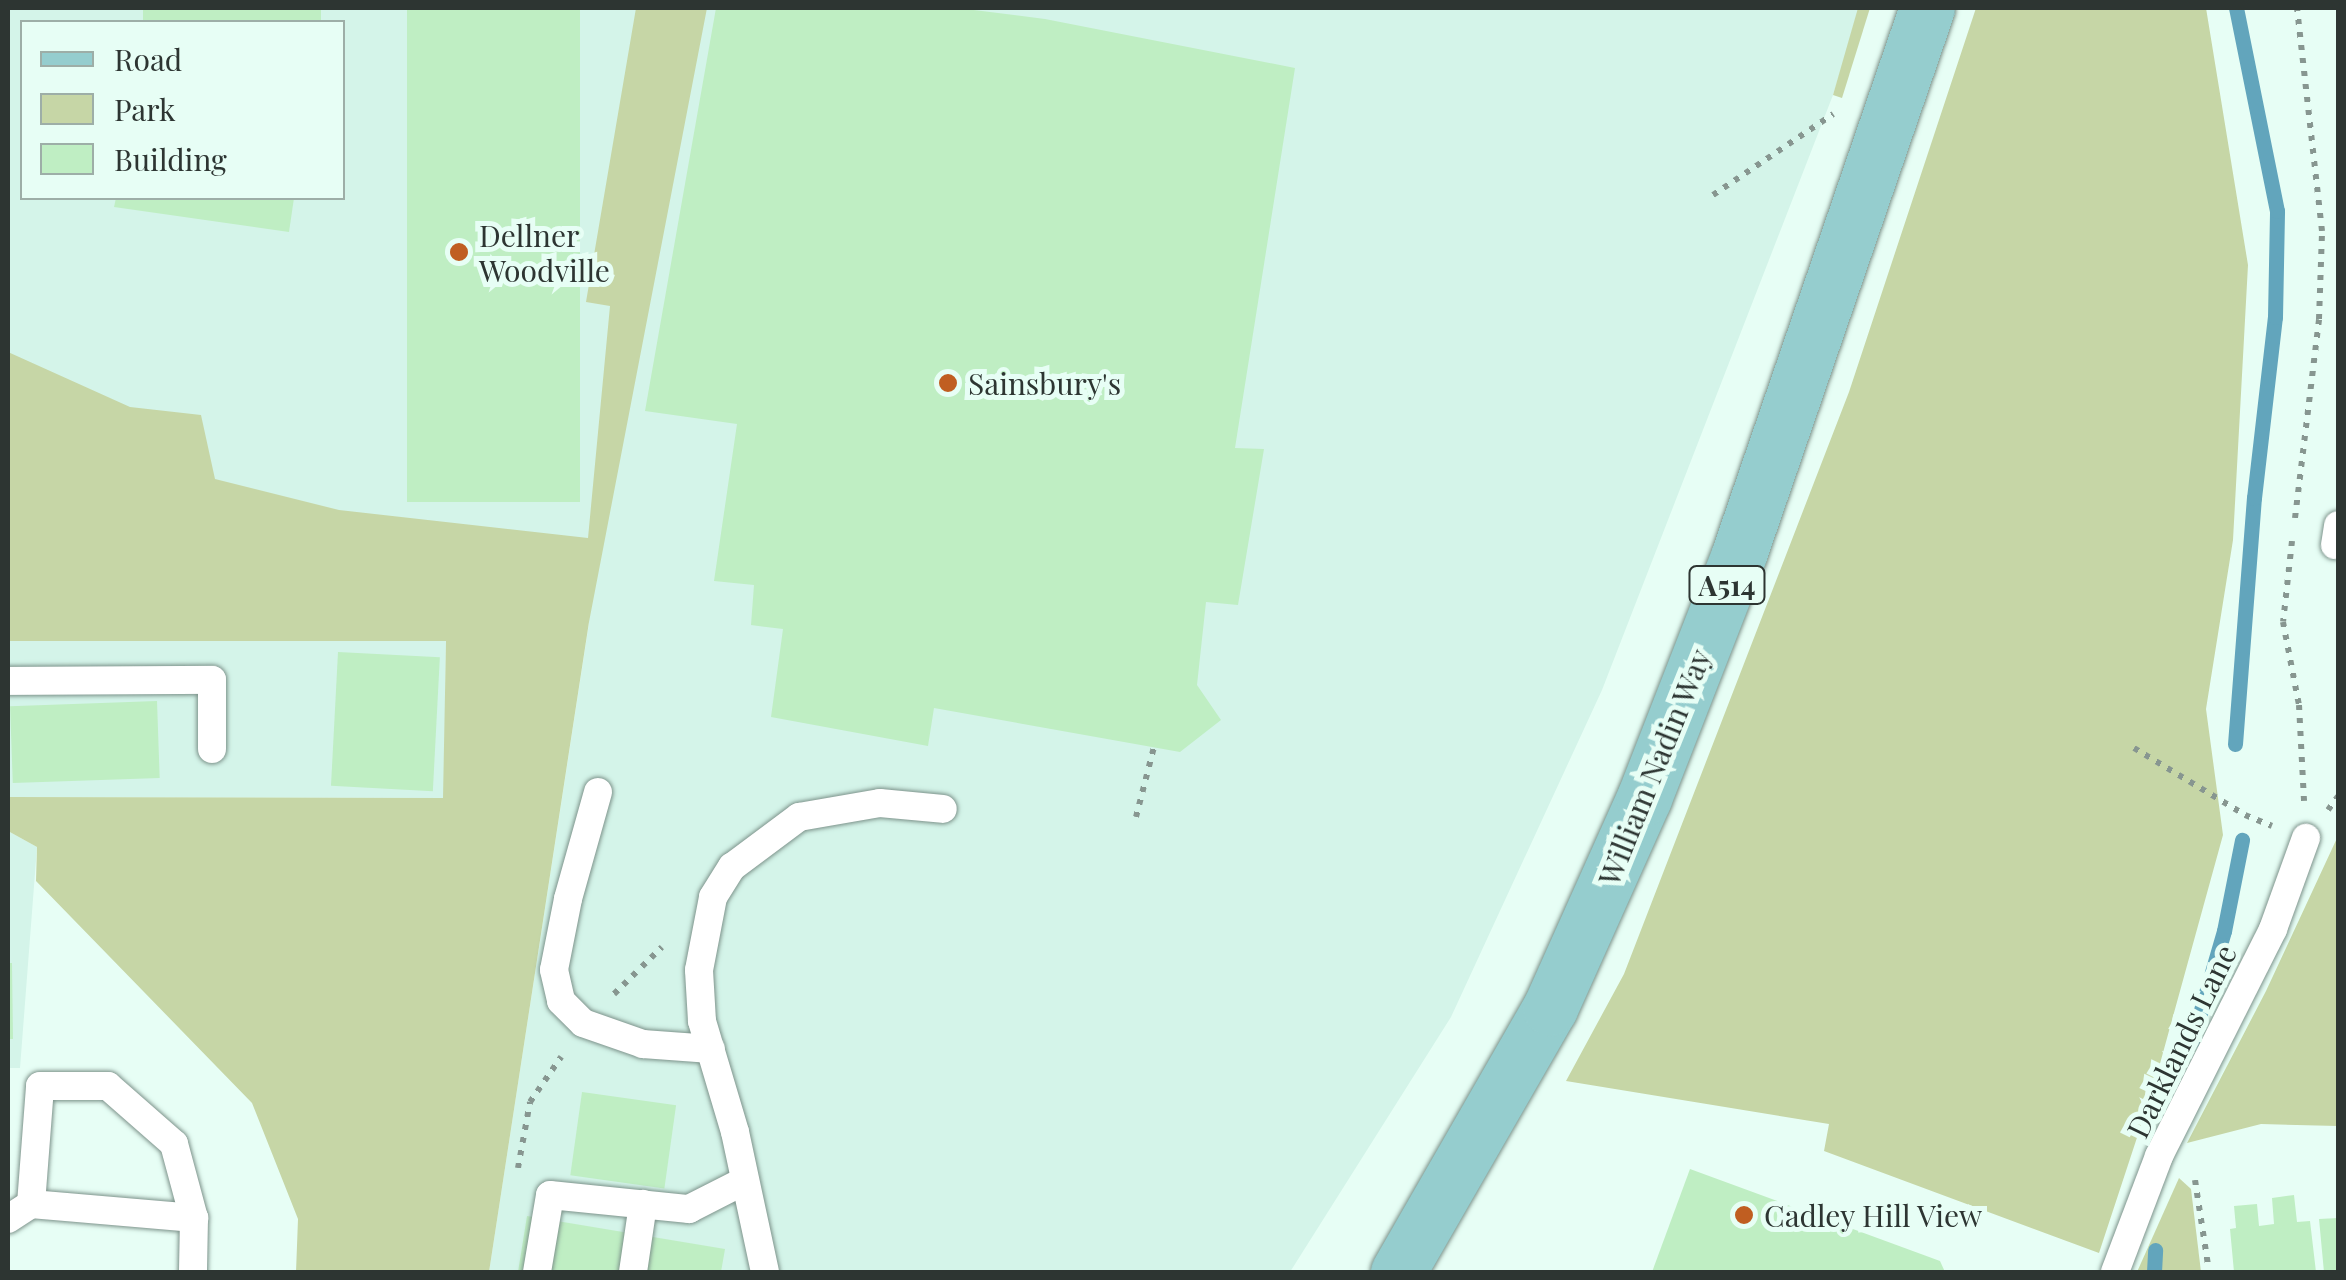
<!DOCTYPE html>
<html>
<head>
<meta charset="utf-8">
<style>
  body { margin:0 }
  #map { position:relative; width:2346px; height:1280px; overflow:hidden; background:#e7fef5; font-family:"Playfair Display",serif }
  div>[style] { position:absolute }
  .built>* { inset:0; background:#d4f4e9 }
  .green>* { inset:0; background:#c6d6a6 }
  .stream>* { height:15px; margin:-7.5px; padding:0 7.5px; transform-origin:7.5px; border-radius:7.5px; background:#62a5bc }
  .building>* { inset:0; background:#bfeec3; transform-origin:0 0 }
  .path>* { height:6px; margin-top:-3px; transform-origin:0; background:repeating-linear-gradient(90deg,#879690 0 5px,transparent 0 13px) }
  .roads { filter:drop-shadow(0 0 2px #7d938b) drop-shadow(0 0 2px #7d938b) }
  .lane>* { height:28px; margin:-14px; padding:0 14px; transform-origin:14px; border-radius:14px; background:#fff }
  .primary>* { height:55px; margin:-27.5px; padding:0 27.5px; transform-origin:27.5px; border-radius:27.5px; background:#95cdce }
  .dots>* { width:28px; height:28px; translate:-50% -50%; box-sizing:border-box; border:5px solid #e7fef5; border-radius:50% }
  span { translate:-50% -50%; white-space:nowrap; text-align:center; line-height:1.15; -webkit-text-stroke:10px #e7fef5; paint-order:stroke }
  .shield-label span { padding:2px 8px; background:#e7fef5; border:2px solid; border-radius:8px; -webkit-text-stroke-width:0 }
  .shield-label { font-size:28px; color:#2d3532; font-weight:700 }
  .poi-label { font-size:30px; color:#2d3532 }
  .left { translate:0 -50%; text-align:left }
  .street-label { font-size:30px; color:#2d3532 }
  .frame { position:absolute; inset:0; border:10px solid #2d3532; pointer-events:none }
  .legend { position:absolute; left:20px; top:20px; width:325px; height:180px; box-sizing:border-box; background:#e7fef5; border:2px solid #9daea7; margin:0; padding:12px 18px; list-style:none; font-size:30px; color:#2d3532 }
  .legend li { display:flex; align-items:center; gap:20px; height:50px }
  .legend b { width:50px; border:2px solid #9daea7 }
</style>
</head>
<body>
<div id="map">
  <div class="built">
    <i style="clip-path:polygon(evenodd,8px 8px,1860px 8px,1833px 95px,1602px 690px,1451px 1017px,1290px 1272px,489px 1272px,589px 623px,446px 640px,444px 798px,8px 797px,8px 8px,22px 22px,342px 22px,342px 198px,22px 198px,22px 22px)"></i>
    <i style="clip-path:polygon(8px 831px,37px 847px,20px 1068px,8px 1068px)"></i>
  </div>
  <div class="green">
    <i style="clip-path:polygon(636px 8px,707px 8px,589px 622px,489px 1272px,296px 1272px,298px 1219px,252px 1103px,36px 881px,37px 847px,8px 831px,8px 797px,443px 798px,446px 641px,8px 641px,8px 352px,130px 407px,201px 415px,215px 479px,339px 510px,588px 538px,610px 306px,586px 302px)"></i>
    <i style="clip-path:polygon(1858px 8px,1870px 8px,1842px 98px,1833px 95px)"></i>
    <i style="clip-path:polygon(1976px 8px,2206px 8px,2248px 265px,2233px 540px,2206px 709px,2223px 835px,2153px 1089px,2099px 1253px,1824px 1151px,1829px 1124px,1566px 1081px,1624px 974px,1849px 392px)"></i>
    <i style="clip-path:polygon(2338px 836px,2338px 1126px,2261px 1124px,2187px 1143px,2266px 991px)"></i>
    <i style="clip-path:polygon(2179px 1178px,2191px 1189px,2201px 1272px,2137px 1272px)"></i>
  </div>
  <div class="stream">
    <i style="left:2235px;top:744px;width:247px;rotate:-85.6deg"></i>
    <i style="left:2254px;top:498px;width:182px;rotate:-83.4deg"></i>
    <i style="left:2275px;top:317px;width:106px;rotate:-88.9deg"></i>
    <i style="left:2277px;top:211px;width:207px;rotate:-101.4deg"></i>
    <i style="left:2192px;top:1041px;width:115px;rotate:-73.8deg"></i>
    <i style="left:2224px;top:931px;width:93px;rotate:-78.8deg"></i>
    <i style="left:2154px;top:1272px;width:22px;rotate:-87deg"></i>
  </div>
  <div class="building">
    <i style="left:143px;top:8px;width:178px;height:14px"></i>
    <i style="left:407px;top:8px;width:173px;height:494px"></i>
    <i style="clip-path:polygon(716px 8px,958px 8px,1045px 19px,1295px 68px,1235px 448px,1264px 449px,1238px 605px,1206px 602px,1197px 685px,1221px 720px,1180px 752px,934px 708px,928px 746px,771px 717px,783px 629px,751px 625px,754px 585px,714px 581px,737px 424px,645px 411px)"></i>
    <i style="clip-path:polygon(116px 198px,294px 198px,289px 232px,114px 207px)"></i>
    <i style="left:338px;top:652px;width:102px;height:134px;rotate:3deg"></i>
    <i style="left:157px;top:701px;width:77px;height:147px;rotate:88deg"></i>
    <i style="clip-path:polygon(8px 963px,12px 963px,13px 1039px,8px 1039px)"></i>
    <i style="left:582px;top:1092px;width:95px;height:84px;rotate:8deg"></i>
    <i style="clip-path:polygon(1690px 1169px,1940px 1261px,1945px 1272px,1652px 1272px)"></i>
    <i style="clip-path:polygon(2294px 1195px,2297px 1222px,2310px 1221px,2316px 1272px,2234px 1272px,2230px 1229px,2236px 1228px,2234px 1206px,2257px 1204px,2259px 1226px,2274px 1224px,2272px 1198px)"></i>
    <i style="clip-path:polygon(527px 1216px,725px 1249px,721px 1272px,518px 1272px)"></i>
    <i style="clip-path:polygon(2338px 1218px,2338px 1272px,2324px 1272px,2319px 1219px)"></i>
  </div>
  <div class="path">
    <i style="left:1713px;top:195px;width:145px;rotate:-34deg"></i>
    <i style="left:2295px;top:518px;width:200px;rotate:-83.1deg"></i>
    <i style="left:2319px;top:319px;width:88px;rotate:-88deg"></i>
    <i style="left:2322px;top:231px;width:224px;rotate:-96.4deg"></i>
    <i style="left:2292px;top:541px;width:81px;rotate:96.3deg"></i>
    <i style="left:2283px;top:622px;width:85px;rotate:79.1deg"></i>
    <i style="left:2299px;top:705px;width:96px;rotate:87deg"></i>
    <i style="left:2134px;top:748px;width:130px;rotate:31.1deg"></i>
    <i style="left:2245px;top:815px;width:29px;rotate:22deg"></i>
    <i style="left:2328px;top:810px;width:17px;rotate:-54deg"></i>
    <i style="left:1136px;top:817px;width:72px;rotate:-75.6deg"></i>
    <i style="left:614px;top:994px;width:67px;rotate:-44.4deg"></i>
    <i style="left:518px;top:1168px;width:67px;rotate:-79.7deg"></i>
    <i style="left:530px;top:1102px;width:55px;rotate:-55.4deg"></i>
    <i style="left:2195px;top:1180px;width:93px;rotate:81.3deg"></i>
  </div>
  <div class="roads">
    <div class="lane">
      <i style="left:2335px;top:545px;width:20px;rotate:-81deg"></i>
      <i style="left:8px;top:681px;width:204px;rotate:-0.3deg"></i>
      <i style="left:212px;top:680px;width:69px;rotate:90deg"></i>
      <i style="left:598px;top:792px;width:111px;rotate:105.7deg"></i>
      <i style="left:568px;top:899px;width:72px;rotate:101.2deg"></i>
      <i style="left:554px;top:970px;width:32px;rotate:77deg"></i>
      <i style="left:561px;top:1001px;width:31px;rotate:45deg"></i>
      <i style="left:583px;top:1023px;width:64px;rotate:19.3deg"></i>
      <i style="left:643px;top:1044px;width:68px;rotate:4.2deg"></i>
      <i style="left:31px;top:1204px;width:164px;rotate:4.9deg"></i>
      <i style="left:8px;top:1219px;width:27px;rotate:-33deg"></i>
      <i style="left:31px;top:1204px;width:118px;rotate:-85.6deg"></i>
      <i style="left:40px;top:1086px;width:68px"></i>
      <i style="left:108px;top:1086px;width:88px;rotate:41.3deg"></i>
      <i style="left:174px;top:1144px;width:77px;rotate:74.9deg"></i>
      <i style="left:194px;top:1218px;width:54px;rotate:91.1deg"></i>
      <i style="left:537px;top:1272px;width:78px;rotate:-80.4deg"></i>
      <i style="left:550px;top:1195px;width:140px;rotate:5.8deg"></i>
      <i style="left:689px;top:1209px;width:62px;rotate:-27deg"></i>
      <i style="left:633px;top:1272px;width:69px;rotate:-81.6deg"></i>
      <i style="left:765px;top:1272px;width:143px;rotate:-102.1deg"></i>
      <i style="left:735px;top:1132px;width:116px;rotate:-106.6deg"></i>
      <i style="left:702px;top:1021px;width:51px;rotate:-93.4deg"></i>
      <i style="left:699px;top:970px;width:74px;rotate:-79.1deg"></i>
      <i style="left:713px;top:897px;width:36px;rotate:-58deg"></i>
      <i style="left:732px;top:867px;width:84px;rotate:-36.7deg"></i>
      <i style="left:799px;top:817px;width:82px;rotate:-9.8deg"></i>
      <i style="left:880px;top:803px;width:63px;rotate:5.4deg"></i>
      <i style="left:2115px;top:1272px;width:124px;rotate:-69.2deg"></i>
      <i style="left:2159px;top:1156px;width:254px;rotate:-63.3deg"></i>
      <i style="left:2273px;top:929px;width:97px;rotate:-70.1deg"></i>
    </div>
    <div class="primary">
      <i style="left:1398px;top:1272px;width:305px;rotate:-60.1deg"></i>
      <i style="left:1550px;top:1008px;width:230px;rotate:-65.9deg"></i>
      <i style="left:1644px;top:798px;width:262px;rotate:-68.7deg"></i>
      <i style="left:1739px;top:554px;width:577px;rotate:-71deg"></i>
    </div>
  </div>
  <div class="dots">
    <i style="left:459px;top:252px;background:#c05e21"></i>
    <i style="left:948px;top:383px;background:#c05e21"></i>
    <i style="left:1744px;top:1215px;background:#c05e21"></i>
  </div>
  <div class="shield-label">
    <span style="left:1727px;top:585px">A514</span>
  </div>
  <div class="poi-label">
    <span class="left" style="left:479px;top:252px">Dellner<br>Woodville</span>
    <span class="left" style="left:968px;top:383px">Sainsbury's</span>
    <span class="left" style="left:1764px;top:1215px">Cadley Hill View</span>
  </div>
  <div class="street-label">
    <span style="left:1654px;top:767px;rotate:-68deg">William Nadin Way</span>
    <span style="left:2181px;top:1041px;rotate:-64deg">Darklands Lane</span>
  </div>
  <div class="frame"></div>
  <ul class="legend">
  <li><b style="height:12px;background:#95cdce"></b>Road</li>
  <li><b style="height:28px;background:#c6d6a6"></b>Park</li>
  <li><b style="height:28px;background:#bfeec3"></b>Building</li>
  </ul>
</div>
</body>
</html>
